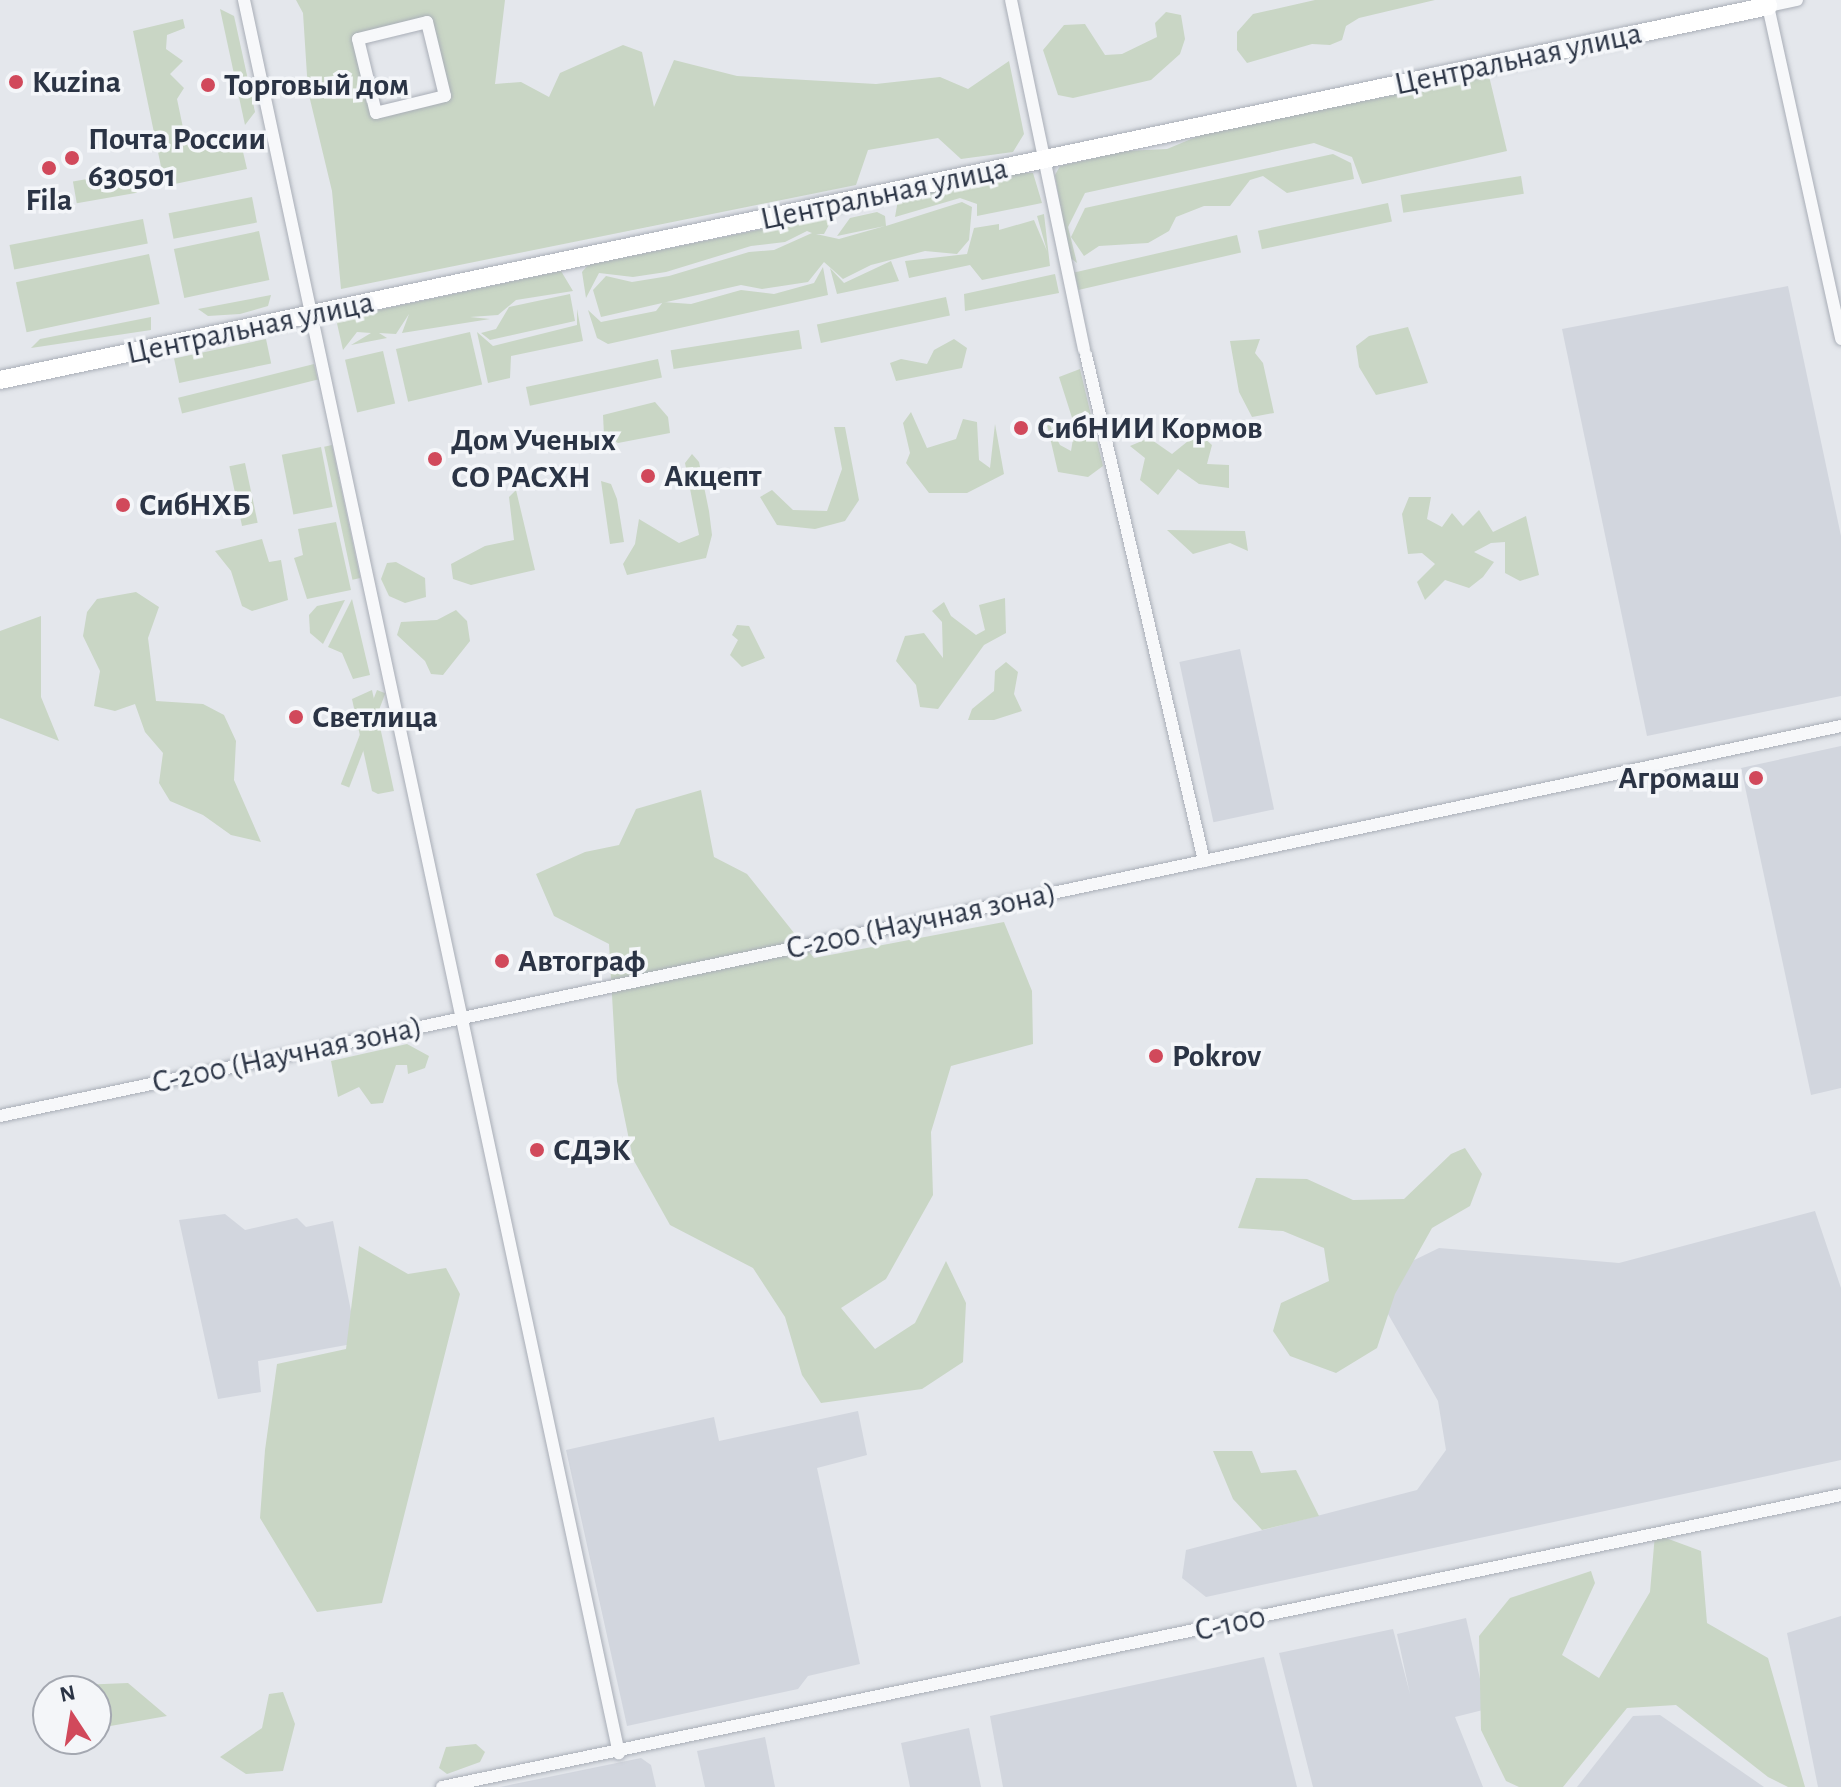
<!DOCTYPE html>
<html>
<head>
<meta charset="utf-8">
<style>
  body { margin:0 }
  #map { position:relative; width:1841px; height:1787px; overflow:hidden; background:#e4e7ec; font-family:"Alegreya Sans",sans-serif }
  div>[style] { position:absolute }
  .built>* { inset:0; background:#d2d6de; transform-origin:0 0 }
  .green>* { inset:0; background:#c9d6c5; transform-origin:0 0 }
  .roads { filter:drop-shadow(0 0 2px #a9aeb7) drop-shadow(0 0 2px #a9aeb7) }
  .street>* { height:12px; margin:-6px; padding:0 6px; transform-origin:6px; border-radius:6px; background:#f7f8fa }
  .secondary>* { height:18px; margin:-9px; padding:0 9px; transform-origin:9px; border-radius:9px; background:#fff }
  .dots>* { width:22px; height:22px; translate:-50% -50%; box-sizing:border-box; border:4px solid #f4f6f9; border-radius:50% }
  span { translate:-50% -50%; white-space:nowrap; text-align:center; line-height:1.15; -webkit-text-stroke:7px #f4f6f9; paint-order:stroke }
  .street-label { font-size:32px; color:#2b3445 }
  .poi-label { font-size:32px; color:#2b3445; font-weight:700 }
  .left { translate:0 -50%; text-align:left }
  .right { translate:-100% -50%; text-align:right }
  .north { position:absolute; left:32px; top:1675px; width:80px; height:80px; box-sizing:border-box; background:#f4f6f9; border:2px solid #a4a8b1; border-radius:50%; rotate:348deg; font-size:22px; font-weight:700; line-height:32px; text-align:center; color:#2b3445 }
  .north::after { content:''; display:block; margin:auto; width:28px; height:36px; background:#d1495b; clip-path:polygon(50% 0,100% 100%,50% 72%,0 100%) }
</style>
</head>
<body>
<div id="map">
  <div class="built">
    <i style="clip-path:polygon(1788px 286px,1841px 536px,1841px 696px,1647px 736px,1562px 329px)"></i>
    <i style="left:1240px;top:649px;width:164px;height:62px;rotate:78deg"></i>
    <i style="clip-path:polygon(1841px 746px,1841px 1088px,1811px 1095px,1741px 768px)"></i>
    <i style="clip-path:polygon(1815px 1211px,1841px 1288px,1841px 1460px,1206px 1597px,1182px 1578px,1186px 1550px,1417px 1490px,1446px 1450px,1438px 1401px,1384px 1307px,1363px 1285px,1439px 1248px,1619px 1263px)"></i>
    <i style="clip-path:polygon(225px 1214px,245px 1230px,297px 1218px,306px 1227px,333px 1221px,356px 1336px,352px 1344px,258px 1361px,261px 1392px,218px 1399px,179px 1220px)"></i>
    <i style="clip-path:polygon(858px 1411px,867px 1455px,817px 1468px,860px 1664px,808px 1676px,798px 1689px,627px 1726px,566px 1450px,714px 1417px,719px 1441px)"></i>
    <i style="clip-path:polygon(1841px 1616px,1841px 1787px,1818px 1787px,1787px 1633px)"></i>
    <i style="clip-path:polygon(1466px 1618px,1487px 1709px,1455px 1717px,1483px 1787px,1313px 1787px,1279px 1653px,1393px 1629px,1410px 1694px,1397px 1634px)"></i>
    <i style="clip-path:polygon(1264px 1657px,1297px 1787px,1003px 1787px,990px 1716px)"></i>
    <i style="clip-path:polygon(1660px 1715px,1764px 1787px,1577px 1787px,1633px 1716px)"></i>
    <i style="clip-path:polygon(969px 1728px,981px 1787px,910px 1787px,901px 1743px)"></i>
    <i style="clip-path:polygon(765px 1737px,775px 1787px,705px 1787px,697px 1751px)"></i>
    <i style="clip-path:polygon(641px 1758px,651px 1765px,656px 1787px,500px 1787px)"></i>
  </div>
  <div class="green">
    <i style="clip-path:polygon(evenodd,296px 0,505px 0,495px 84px,521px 82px,549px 97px,560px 73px,623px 45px,642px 52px,654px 107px,674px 60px,737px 76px,876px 84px,940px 77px,968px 89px,1009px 61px,1024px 134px,1013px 152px,961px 159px,938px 138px,868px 150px,856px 185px,341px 289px,332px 191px,308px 91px,303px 13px,296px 0,427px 23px,445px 96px,376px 113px,358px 39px,427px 23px)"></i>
    <i style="clip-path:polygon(1315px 0,1435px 0,1359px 18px,1346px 26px,1342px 40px,1330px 45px,1312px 44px,1247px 63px,1237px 50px,1237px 32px,1253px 14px)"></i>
    <i style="clip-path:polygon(220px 9px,234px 16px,255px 112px,245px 125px)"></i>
    <i style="clip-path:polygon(1166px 12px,1181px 15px,1185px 39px,1180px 54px,1151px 80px,1073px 98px,1058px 95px,1043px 50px,1064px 25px,1085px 24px,1105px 55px,1122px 54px,1157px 37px,1155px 23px)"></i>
    <i style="clip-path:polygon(183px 19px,185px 28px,167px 35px,166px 49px,183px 61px,170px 74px,184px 88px,177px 99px,186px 142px,205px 146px,240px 139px,247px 169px,165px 186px,133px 31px)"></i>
    <i style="clip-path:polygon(1489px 76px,1507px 151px,1362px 184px,1352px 157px,1314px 143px,1085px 193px,1068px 227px,1077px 263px,1069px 257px,1055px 175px,1060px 166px,1125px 151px,1167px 149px,1208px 132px)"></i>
    <i style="clip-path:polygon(1333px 154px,1351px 163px,1354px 179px,1287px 193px,1263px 176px,1250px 180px,1230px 206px,1204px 206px,1176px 217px,1169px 231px,1148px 243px,1099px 246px,1084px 256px,1071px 237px,1085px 208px)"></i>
    <i style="left:133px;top:171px;width:22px;height:61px;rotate:80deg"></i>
    <i style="clip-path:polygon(1018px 173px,1033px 173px,1042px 203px,977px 216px,977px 204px,960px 198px,895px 217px,898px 200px)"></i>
    <i style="left:1521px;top:176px;width:18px;height:122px;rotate:81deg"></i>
    <i style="left:252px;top:197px;width:26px;height:85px;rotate:79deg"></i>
    <i style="clip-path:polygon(962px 202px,972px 207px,969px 240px,957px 254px,925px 251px,871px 265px,843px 279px,824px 262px,808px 282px,762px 289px,741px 285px,601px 317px,593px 290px,606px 276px,632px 282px,669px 276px,749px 252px,774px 250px,812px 233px,807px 231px,785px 242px,751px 246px,666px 272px,633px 277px,599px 273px,586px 298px,582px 272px,588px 265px,835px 214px,824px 234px,816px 234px,839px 239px,885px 226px,837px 236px,850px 218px,877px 212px,885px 216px,886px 226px)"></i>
    <i style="left:1388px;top:203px;width:19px;height:133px;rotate:78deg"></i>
    <i style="clip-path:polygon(1044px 214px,1050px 266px,982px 280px,970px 265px,909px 278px,905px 261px,967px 254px,974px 228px,999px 224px,999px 230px,1034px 220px,1047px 251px,1037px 216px)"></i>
    <i style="left:143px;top:219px;width:25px;height:136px;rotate:79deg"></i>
    <i style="left:259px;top:231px;width:50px;height:87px;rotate:78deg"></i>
    <i style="left:1237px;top:235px;width:18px;height:167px;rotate:77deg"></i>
    <i style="left:149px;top:254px;width:51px;height:136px;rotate:78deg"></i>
    <i style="clip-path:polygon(891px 261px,899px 281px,837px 294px,830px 268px,844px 283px)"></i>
    <i style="clip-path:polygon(823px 267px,828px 295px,608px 344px,597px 338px,588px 310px,601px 322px,656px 311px,663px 302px,691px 304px,741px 290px,774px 294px,814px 283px)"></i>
    <i style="clip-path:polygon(561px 271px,573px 291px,516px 300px,498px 315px,470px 317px,490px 319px,402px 333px,409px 314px,396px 334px,379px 333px,387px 338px,351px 345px,371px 333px,357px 332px,343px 350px,336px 319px)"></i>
    <i style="clip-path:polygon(1055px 274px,1059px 293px,965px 311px,964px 294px)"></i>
    <i style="clip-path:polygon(570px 294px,575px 321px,490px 340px,481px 333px,496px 329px,509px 307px)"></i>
    <i style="clip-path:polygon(271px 295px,268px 306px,240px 314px,208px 316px,198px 309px)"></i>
    <i style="left:946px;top:297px;width:19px;height:132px;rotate:78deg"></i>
    <i style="clip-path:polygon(577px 309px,583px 341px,511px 356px,510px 378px,488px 383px,477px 332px,493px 346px,577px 325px)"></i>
    <i style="clip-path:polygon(151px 317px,151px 330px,31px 348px,40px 339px)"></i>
    <i style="clip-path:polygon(1408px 327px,1428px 383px,1376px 395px,1359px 367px,1356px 346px,1369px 336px)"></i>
    <i style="left:799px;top:330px;width:19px;height:130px;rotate:81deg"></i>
    <i style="left:470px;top:332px;width:54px;height:76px;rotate:77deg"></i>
    <i style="left:266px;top:339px;width:25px;height:94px;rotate:78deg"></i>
    <i style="clip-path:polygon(954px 339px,967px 348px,962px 368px,896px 381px,890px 363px,901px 359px,927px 364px,934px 350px)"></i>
    <i style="clip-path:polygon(1260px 339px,1255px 353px,1263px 363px,1274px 413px,1252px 417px,1239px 392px,1230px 341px)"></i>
    <i style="left:383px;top:351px;width:54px;height:39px;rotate:77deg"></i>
    <i style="left:658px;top:359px;width:19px;height:135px;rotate:78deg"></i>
    <i style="left:314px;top:364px;width:16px;height:140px;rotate:76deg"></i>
    <i style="clip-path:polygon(1080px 369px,1103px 466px,1088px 477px,1058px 472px,1045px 416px,1060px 445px,1071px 451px,1075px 427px,1059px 377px)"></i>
    <i style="clip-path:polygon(655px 402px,668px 417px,670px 433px,618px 443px,604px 435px,603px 415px)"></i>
    <i style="clip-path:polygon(911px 412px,927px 448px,956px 439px,963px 419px,977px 422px,979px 460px,990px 468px,995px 424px,1004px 474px,967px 493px,929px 493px,906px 463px,910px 453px,903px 423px)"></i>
    <i style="clip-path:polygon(834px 427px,845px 427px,859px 500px,845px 521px,815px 529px,777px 525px,760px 497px,772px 490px,793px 510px,827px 511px,842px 469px)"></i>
    <i style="clip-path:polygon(1198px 433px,1212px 445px,1207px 464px,1229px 465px,1229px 488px,1199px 484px,1178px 469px,1158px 495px,1140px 480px,1145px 458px,1130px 446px,1149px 438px,1172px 454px)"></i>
    <i style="left:332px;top:445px;width:136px;height:8px;rotate:78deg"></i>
    <i style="left:321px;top:447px;width:61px;height:40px;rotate:79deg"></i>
    <i style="clip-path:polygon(692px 454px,699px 462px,709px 511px,712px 535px,706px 558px,627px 575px,623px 564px,635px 544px,639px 519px,679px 543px,699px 535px,685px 463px)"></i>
    <i style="left:245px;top:463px;width:61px;height:16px;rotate:78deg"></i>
    <i style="clip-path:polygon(601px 481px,611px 484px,617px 499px,624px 542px,610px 544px)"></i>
    <i style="clip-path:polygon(516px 490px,535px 570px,471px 585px,453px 579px,451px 564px,485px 546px,514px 540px,509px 497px)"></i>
    <i style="clip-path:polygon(1409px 497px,1431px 497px,1427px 519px,1442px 527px,1452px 513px,1463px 526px,1479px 510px,1493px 532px,1526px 516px,1539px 575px,1520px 581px,1505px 573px,1505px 542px,1491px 543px,1474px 552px,1494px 562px,1483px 577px,1469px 588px,1445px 580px,1425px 600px,1417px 582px,1435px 564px,1422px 553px,1408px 554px,1402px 514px)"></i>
    <i style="clip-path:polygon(336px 522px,351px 590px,307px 599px,294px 558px,303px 555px,298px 529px)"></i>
    <i style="clip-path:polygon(1167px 530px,1245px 531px,1248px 551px,1230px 543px,1193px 554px)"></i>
    <i style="clip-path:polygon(262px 539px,269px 562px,281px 560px,288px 600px,252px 611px,242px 606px,231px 571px,215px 551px)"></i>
    <i style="clip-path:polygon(396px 562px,425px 578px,426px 597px,405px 603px,389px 596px,381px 579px,387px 563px)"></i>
    <i style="clip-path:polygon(136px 592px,159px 607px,148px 638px,156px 701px,203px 704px,224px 715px,236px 741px,234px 780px,261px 842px,231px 835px,203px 815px,170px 801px,159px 783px,163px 753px,145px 732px,135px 704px,115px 711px,94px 706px,100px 671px,83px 636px,87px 612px,97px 599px)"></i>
    <i style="clip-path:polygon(1005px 598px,1006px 633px,984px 645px,938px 709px,920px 707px,916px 685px,896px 661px,905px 636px,924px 633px,943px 658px,942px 622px,932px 611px,944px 602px,951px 616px,976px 635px,985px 630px,979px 605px)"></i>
    <i style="clip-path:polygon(352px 599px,370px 675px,353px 679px,342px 653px,328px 647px)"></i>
    <i style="clip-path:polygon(345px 600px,323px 644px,310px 633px,309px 615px,317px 606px)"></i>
    <i style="clip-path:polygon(456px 610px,467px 621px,470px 641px,443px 675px,431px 674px,425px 661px,397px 635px,401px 622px,437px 620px)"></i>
    <i style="clip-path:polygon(41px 616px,41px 697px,59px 741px,0 718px,0 631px)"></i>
    <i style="clip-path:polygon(737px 625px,749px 626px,765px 658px,742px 667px,730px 655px,738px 640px,732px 635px)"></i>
    <i style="clip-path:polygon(1006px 662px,1018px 672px,1014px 694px,1022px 711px,994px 720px,968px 720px,972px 709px,994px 691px,995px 671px)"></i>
    <i style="clip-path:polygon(372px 690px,394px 791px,378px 794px,372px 791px,352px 699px)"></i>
    <i style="left:377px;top:690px;width:9px;height:101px;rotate:21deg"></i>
    <i style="clip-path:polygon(701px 790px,714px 857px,747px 874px,814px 958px,1004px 922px,1032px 991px,1033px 1044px,951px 1066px,931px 1132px,933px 1195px,886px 1279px,841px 1308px,875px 1349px,915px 1323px,946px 1261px,966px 1303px,963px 1362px,922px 1389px,821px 1403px,802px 1375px,785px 1317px,753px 1268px,670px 1225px,633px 1159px,617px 1081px,609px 944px,554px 916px,536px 874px,585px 852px,619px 845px,636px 809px)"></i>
    <i style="clip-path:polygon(407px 1044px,429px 1056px,425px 1068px,408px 1074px,407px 1065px,396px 1065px,383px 1103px,371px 1104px,359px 1087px,338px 1097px,331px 1061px)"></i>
    <i style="clip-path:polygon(1465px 1148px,1482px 1174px,1470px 1206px,1432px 1228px,1395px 1294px,1377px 1348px,1336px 1373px,1290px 1356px,1273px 1331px,1281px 1303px,1329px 1281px,1324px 1248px,1283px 1231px,1238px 1228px,1256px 1178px,1307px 1179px,1353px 1200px,1404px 1199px,1451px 1154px)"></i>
    <i style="clip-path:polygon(359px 1246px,408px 1274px,446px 1268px,460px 1294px,382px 1603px,317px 1612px,260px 1518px,265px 1450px,277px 1364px,346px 1349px)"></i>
    <i style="clip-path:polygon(1213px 1451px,1252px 1451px,1261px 1473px,1296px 1470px,1319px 1516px,1262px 1530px,1233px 1499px)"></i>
    <i style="clip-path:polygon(1655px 1534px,1701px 1551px,1707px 1623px,1768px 1658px,1805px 1787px,1788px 1787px,1768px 1777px,1676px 1705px,1627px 1708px,1563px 1787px,1519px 1787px,1506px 1781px,1481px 1730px,1479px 1636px,1510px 1598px,1591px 1571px,1595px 1583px,1562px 1655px,1599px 1678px,1650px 1592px)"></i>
    <i style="clip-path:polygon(128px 1683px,167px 1716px,99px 1728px,96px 1691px,81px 1691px,80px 1685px)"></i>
    <i style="clip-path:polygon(283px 1692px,295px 1724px,283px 1771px,246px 1774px,220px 1757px,262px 1728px,269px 1694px)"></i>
    <i style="clip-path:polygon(476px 1744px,485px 1752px,480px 1762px,447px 1774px,439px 1768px,446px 1747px)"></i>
  </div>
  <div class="roads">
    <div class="street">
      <i style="left:244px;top:0;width:1793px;rotate:77.93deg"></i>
      <i style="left:1011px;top:0;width:357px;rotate:78.2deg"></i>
      <i style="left:1797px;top:0;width:30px;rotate:168deg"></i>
      <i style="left:1768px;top:6px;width:341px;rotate:77.6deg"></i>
      <i style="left:427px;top:22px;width:76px;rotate:76.3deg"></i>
      <i style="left:445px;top:96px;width:71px;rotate:166.2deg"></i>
      <i style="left:376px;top:113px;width:76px;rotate:-103.7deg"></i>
      <i style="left:358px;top:39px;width:71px;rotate:-13.8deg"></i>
      <i style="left:1086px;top:355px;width:520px;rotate:76.87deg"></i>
      <i style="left:0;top:1116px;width:1882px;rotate:-11.96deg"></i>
      <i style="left:442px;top:1787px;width:1429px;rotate:-11.79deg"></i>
    </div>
    <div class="secondary">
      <i style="left:0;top:380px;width:1807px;rotate:-11.94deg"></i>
      <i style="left:1768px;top:6px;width:6px;rotate:-108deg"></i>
    </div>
  </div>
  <div class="dots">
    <i style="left:16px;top:82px;background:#d1495b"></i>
    <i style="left:208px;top:85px;background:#d1495b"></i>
    <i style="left:72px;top:158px;background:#d1495b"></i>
    <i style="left:49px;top:168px;background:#d1495b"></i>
    <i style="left:1021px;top:428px;background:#d1495b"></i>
    <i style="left:435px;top:459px;background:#d1495b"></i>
    <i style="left:648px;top:476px;background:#d1495b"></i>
    <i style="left:123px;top:505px;background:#d1495b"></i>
    <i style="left:296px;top:717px;background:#d1495b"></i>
    <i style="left:1756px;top:778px;background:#d1495b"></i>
    <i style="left:502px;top:961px;background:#d1495b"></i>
    <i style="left:1156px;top:1056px;background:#d1495b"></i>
    <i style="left:537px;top:1150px;background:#d1495b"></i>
  </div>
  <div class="street-label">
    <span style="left:1518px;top:59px;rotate:-12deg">Центральная улица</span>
    <span style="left:884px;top:194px;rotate:-12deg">Центральная улица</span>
    <span style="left:250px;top:328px;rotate:-12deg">Центральная улица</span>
    <span style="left:921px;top:921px;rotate:-12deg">С-200 (Научная зона)</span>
    <span style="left:287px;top:1055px;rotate:-12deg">С-200 (Научная зона)</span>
    <span style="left:1230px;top:1624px;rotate:-12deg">С-100</span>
  </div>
  <div class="poi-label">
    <span class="left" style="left:32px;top:82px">Kuzina</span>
    <span class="left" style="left:224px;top:85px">Торговый дом</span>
    <span class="left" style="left:88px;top:158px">Почта России<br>630501</span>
    <span style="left:49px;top:200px">Fila</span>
    <span class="left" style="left:1037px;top:428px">СибНИИ Кормов</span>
    <span class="left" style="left:451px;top:459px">Дом Ученых<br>СО РАСХН</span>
    <span class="left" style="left:664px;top:476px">Акцепт</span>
    <span class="left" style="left:139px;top:505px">СибНХБ</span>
    <span class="left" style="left:312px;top:717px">Светлица</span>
    <span class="right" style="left:1740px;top:778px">Агромаш</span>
    <span class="left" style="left:518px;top:961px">Автограф</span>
    <span class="left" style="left:1172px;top:1056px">Pokrov</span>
    <span class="left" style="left:553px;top:1150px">СДЭК</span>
  </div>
  <div class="north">N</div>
</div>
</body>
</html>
